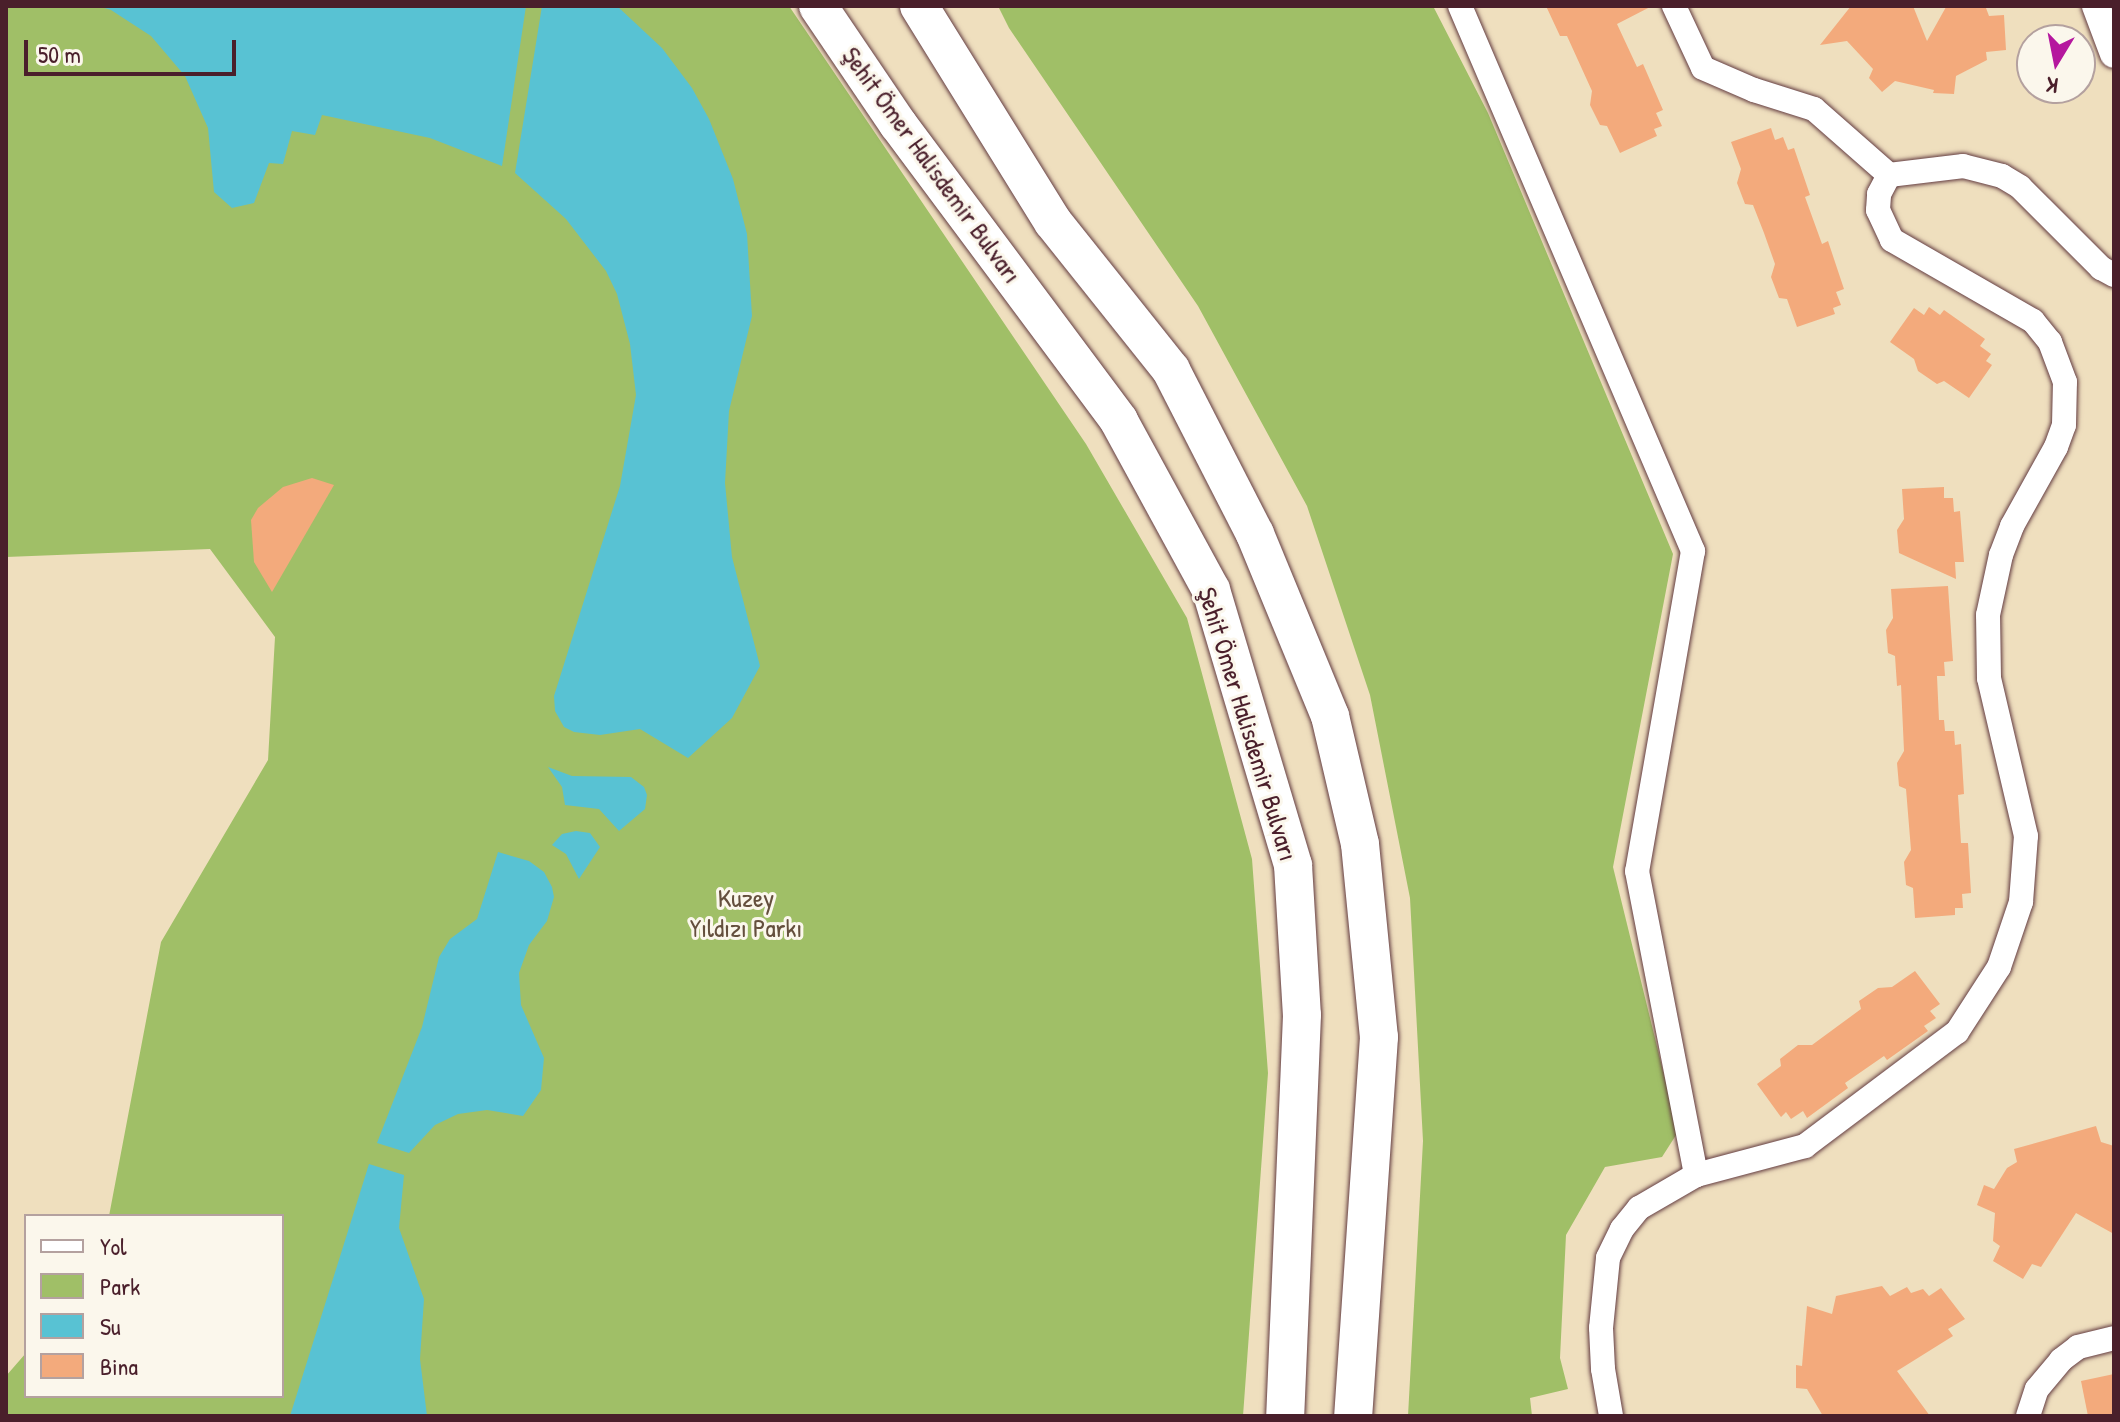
<!DOCTYPE html>
<html>
<head>
<meta charset="utf-8">
<style>
  body { margin:0 }
  #map { position:relative; width:2120px; height:1422px; overflow:hidden; background:#efdfbe; font-family:"Patrick Hand",sans-serif }
  div>[style] { position:absolute }
  .green>* { inset:0; background:#a0bf67 }
  .water>* { inset:0; background:#58c2d3 }
  .building>* { inset:0; background:#f3aa7c }
  .roads { filter:drop-shadow(0 0 2px #633c41) drop-shadow(0 0 2px #633c41) }
  .minor>* { height:24px; margin:-12px; padding:0 12px; transform-origin:12px; border-radius:12px; background:#fff }
  .tertiary>* { height:28px; margin:-14px; padding:0 14px; transform-origin:14px; border-radius:14px; background:#fff }
  .trunk>* { height:38px; margin:-19px; padding:0 19px; transform-origin:19px; border-radius:19px; background:#fff }
  span { translate:-50% -50%; white-space:nowrap; text-align:center; line-height:1.15; -webkit-text-stroke:6px #fbf7ec; paint-order:stroke }
  .street-label { font-size:26px; color:#4a1f2b }
  .park-label { font-size:26px; color:#644f3d }
  .frame { position:absolute; inset:0; border:8px solid #4a1f2b; pointer-events:none }
  .legend { position:absolute; left:24px; top:1214px; width:260px; height:184px; box-sizing:border-box; background:#fbf7ec; border:2px solid #b4a19f; margin:0; padding:10px 14px; list-style:none; font-size:24px; color:#4a1f2b }
  .legend li { display:flex; align-items:center; gap:16px; height:40px }
  .legend b { width:40px; border:2px solid #b4a19f }
  .north { position:absolute; left:2016px; top:24px; width:80px; height:80px; box-sizing:border-box; background:#fbf7ec; border:2px solid #b4a19f; border-radius:50%; rotate:190deg; font-size:22px; font-weight:700; line-height:32px; text-align:center; color:#4a1f2b }
  .north::after { content:''; display:block; margin:auto; width:28px; height:36px; background:#b5179e; clip-path:polygon(50% 0,100% 100%,50% 72%,0 100%) }
  .scale { position:absolute; left:24px; top:40px; width:212px; height:36px; box-sizing:border-box; border:4px solid #4a1f2b; border-top:0; padding-left:10px; font-size:24px; line-height:28px; white-space:nowrap; color:#4a1f2b; -webkit-text-stroke:6px #fbf7ec; paint-order:stroke }
</style>
</head>
<body>
<div id="map">
  <div class="green">
    <i style="clip-path:polygon(6px 6px,789px 6px,1086px 444px,1187px 618px,1252px 859px,1268px 1073px,1243px 1416px,6px 1416px,6px 1376px,26px 1353px,26px 1396px,282px 1396px,282px 1216px,109px 1216px,161px 942px,268px 760px,275px 637px,210px 549px,6px 557px)"></i>
    <i style="clip-path:polygon(998px 6px,1433px 6px,1488px 113px,1673px 554px,1613px 867px,1678px 1132px,1662px 1157px,1605px 1167px,1566px 1235px,1560px 1358px,1568px 1389px,1530px 1398px,1532px 1416px,1408px 1416px,1423px 1141px,1410px 898px,1370px 695px,1307px 506px,1198px 306px,1009px 28px)"></i>
  </div>
  <div class="water">
    <i style="clip-path:polygon(98px 6px,526px 6px,502px 166px,430px 138px,322px 115px,315px 135px,292px 131px,283px 164px,269px 163px,254px 203px,232px 208px,214px 192px,208px 128px,185px 76px,151px 36px,111px 10px)"></i>
    <i style="clip-path:polygon(542px 6px,617px 6px,662px 48px,692px 88px,709px 119px,733px 179px,747px 234px,752px 316px,729px 411px,725px 483px,732px 557px,760px 666px,732px 718px,688px 758px,640px 729px,600px 735px,574px 732px,564px 727px,555px 711px,554px 696px,620px 486px,636px 395px,630px 344px,617px 294px,606px 271px,566px 219px,515px 173px)"></i>
    <i style="clip-path:polygon(548px 767px,572px 776px,631px 777px,644px 787px,647px 795px,645px 809px,619px 831px,599px 809px,565px 805px,562px 787px)"></i>
    <i style="clip-path:polygon(576px 831px,590px 833px,600px 847px,579px 879px,566px 854px,552px 845px,562px 834px)"></i>
    <i style="clip-path:polygon(498px 852px,529px 861px,544px 872px,552px 887px,554px 897px,547px 921px,529px 945px,519px 973px,521px 1005px,544px 1058px,541px 1090px,523px 1116px,487px 1110px,458px 1114px,435px 1125px,409px 1153px,377px 1143px,422px 1027px,439px 957px,450px 939px,477px 919px)"></i>
    <i style="clip-path:polygon(369px 1164px,404px 1175px,399px 1228px,424px 1299px,420px 1359px,427px 1416px,290px 1416px)"></i>
  </div>
  <div class="building">
    <i style="clip-path:polygon(1546px 6px,1652px 6px,1617px 24px,1637px 67px,1643px 64px,1663px 110px,1656px 113px,1662px 126px,1654px 129px,1657px 136px,1620px 153px,1607px 126px,1600px 125px,1590px 105px,1592px 91px,1567px 36px,1560px 36px)"></i>
    <i style="clip-path:polygon(1851px 6px,1913px 6px,1927px 41px,1946px 7px,1986px 8px,1989px 16px,2004px 15px,2006px 50px,1986px 52px,1987px 60px,1956px 76px,1954px 94px,1933px 93px,1934px 90px,1895px 81px,1882px 92px,1869px 78px,1873px 69px,1847px 41px,1820px 45px)"></i>
    <i style="clip-path:polygon(1771px 128px,1775px 140px,1783px 137px,1788px 150px,1794px 148px,1810px 195px,1805px 197px,1822px 244px,1828px 241px,1844px 289px,1836px 292px,1841px 305px,1833px 308px,1835px 314px,1797px 327px,1787px 299px,1779px 298px,1771px 277px,1775px 264px,1764px 233px,1753px 205px,1745px 204px,1737px 183px,1741px 169px,1731px 142px)"></i>
    <i style="clip-path:polygon(1929px 307px,1940px 315px,1944px 310px,1985px 339px,1980px 346px,1991px 354px,1986px 361px,1992px 365px,1969px 398px,1944px 381px,1937px 384px,1918px 371px,1914px 359px,1890px 342px,1914px 308px,1924px 315px)"></i>
    <i style="clip-path:polygon(312px 478px,334px 485px,272px 592px,254px 562px,251px 520px,258px 508px,283px 487px)"></i>
    <i style="clip-path:polygon(1944px 487px,1944px 498px,1953px 498px,1954px 512px,1960px 511px,1964px 562px,1955px 562px,1956px 579px,1899px 553px,1897px 530px,1904px 519px,1902px 489px)"></i>
    <i style="clip-path:polygon(1948px 586px,1953px 661px,1944px 662px,1945px 676px,1937px 676px,1939px 720px,1944px 720px,1945px 731px,1954px 731px,1955px 745px,1961px 744px,1964px 794px,1958px 795px,1961px 843px,1968px 843px,1971px 893px,1962px 894px,1963px 908px,1955px 908px,1955px 915px,1915px 918px,1913px 888px,1906px 885px,1904px 862px,1911px 850px,1906px 789px,1899px 786px,1897px 763px,1904px 751px,1901px 685px,1897px 686px,1895px 656px,1888px 653px,1886px 630px,1893px 618px,1891px 589px)"></i>
    <i style="clip-path:polygon(1915px 971px,1940px 1004px,1930px 1011px,1936px 1018px,1924px 1026px,1928px 1031px,1887px 1060px,1884px 1056px,1845px 1083px,1848px 1088px,1807px 1118px,1803px 1111px,1791px 1119px,1786px 1112px,1781px 1117px,1757px 1084px,1781px 1066px,1780px 1059px,1798px 1045px,1812px 1045px,1861px 1009px,1859px 1001px,1878px 988px,1892px 987px)"></i>
    <i style="clip-path:polygon(2096px 1126px,2101px 1142px,2114px 1146px,2114px 1234px,2076px 1213px,2041px 1267px,2032px 1264px,2023px 1279px,1993px 1261px,2000px 1246px,1993px 1241px,1995px 1213px,1977px 1205px,1984px 1185px,1994px 1189px,2007px 1168px,2017px 1162px,2014px 1149px)"></i>
    <i style="clip-path:polygon(1882px 1286px,1890px 1296px,1907px 1287px,1911px 1293px,1923px 1289px,1929px 1296px,1941px 1288px,1965px 1319px,1948px 1329px,1953px 1336px,1897px 1371px,1930px 1416px,1823px 1416px,1807px 1389px,1796px 1388px,1796px 1365px,1802px 1366px,1807px 1306px,1832px 1314px,1836px 1296px)"></i>
    <i style="clip-path:polygon(2114px 1374px,2114px 1416px,2088px 1416px,2081px 1381px)"></i>
  </div>
  <div class="roads">
    <div class="minor">
      <i style="left:1460px;top:6px;width:593px;rotate:66.85deg"></i>
      <i style="left:1693px;top:551px;width:325px;rotate:99.9deg"></i>
      <i style="left:1637px;top:871px;width:310px;rotate:79deg"></i>
      <i style="left:1696px;top:1175px;width:66px;rotate:149.9deg"></i>
      <i style="left:1639px;top:1208px;width:27px;rotate:129deg"></i>
      <i style="left:1622px;top:1229px;width:32px;rotate:116deg"></i>
      <i style="left:1608px;top:1258px;width:70px;rotate:95.7deg"></i>
      <i style="left:1601px;top:1328px;width:41px;rotate:87.2deg"></i>
      <i style="left:1603px;top:1369px;width:48px;rotate:80.3deg"></i>
      <i style="left:1674px;top:6px;width:68px;rotate:64.9deg"></i>
      <i style="left:1703px;top:68px;width:56px;rotate:23.3deg"></i>
      <i style="left:1754px;top:90px;width:63px;rotate:17.6deg"></i>
      <i style="left:1814px;top:109px;width:100px;rotate:41.3deg"></i>
      <i style="left:1889px;top:175px;width:75px;rotate:-6.9deg"></i>
      <i style="left:1963px;top:166px;width:40px;rotate:14.4deg"></i>
      <i style="left:2002px;top:176px;width:21px;rotate:31deg"></i>
      <i style="left:2020px;top:187px;width:115px;rotate:45deg"></i>
      <i style="left:2101px;top:268px;width:15px;rotate:28deg"></i>
      <i style="left:1696px;top:1175px;width:113px;rotate:-14.9deg"></i>
      <i style="left:1805px;top:1146px;width:190px;rotate:-36.9deg"></i>
      <i style="left:1957px;top:1032px;width:77px;rotate:-57.1deg"></i>
      <i style="left:1999px;top:967px;width:69px;rotate:-71.3deg"></i>
      <i style="left:2021px;top:902px;width:66px;rotate:-85.7deg"></i>
      <i style="left:2026px;top:836px;width:162px;rotate:-103.2deg"></i>
      <i style="left:1989px;top:678px;width:63px;rotate:-90.9deg"></i>
      <i style="left:1988px;top:615px;width:61px;rotate:-77.8deg"></i>
      <i style="left:2001px;top:555px;width:31px;rotate:-69deg"></i>
      <i style="left:2012px;top:526px;width:90px;rotate:-60.9deg"></i>
      <i style="left:2056px;top:447px;width:23px;rotate:-70deg"></i>
      <i style="left:2064px;top:425px;width:43px;rotate:-88.7deg"></i>
      <i style="left:2065px;top:382px;width:43px;rotate:-110.6deg"></i>
      <i style="left:2050px;top:342px;width:27px;rotate:-129deg"></i>
      <i style="left:2033px;top:321px;width:163px;rotate:-150.1deg"></i>
      <i style="left:1892px;top:240px;width:33px;rotate:-115deg"></i>
      <i style="left:1878px;top:210px;width:16px;rotate:-86deg"></i>
      <i style="left:1879px;top:194px;width:21px;rotate:-62deg"></i>
      <i style="left:2028px;top:1416px;width:28px;rotate:-72deg"></i>
      <i style="left:2037px;top:1389px;width:38px;rotate:-50deg"></i>
      <i style="left:2061px;top:1360px;width:21px;rotate:-37deg"></i>
      <i style="left:2078px;top:1347px;width:37px;rotate:-14deg"></i>
    </div>
    <div class="tertiary">
      <i style="left:2096px;top:6px;width:51px;rotate:69.4deg"></i>
    </div>
    <div class="trunk">
      <i style="left:818px;top:6px;width:143px;rotate:55.9deg"></i>
      <i style="left:898px;top:124px;width:370px;rotate:53.3deg"></i>
      <i style="left:1119px;top:421px;width:192px;rotate:61.4deg"></i>
      <i style="left:1211px;top:590px;width:287px;rotate:73.4deg"></i>
      <i style="left:1293px;top:865px;width:150px;rotate:86.6deg"></i>
      <i style="left:1302px;top:1015px;width:401px;rotate:92.4deg"></i>
      <i style="left:919px;top:6px;width:254px;rotate:58.2deg"></i>
      <i style="left:1053px;top:222px;width:189px;rotate:51.4deg"></i>
      <i style="left:1171px;top:370px;width:184px;rotate:62.9deg"></i>
      <i style="left:1255px;top:534px;width:197px;rotate:67.6deg"></i>
      <i style="left:1330px;top:716px;width:131px;rotate:76.8deg"></i>
      <i style="left:1360px;top:844px;width:194px;rotate:84.4deg"></i>
      <i style="left:1379px;top:1037px;width:380px;rotate:93.9deg"></i>
    </div>
  </div>
  <div class="street-label">
    <span style="left:932px;top:165px;rotate:54deg">Şehit Ömer Halisdemir Bulvarı</span>
    <span style="left:1248px;top:724px;rotate:73deg">Şehit Ömer Halisdemir Bulvarı</span>
  </div>
  <div class="park-label">
    <span style="left:746px;top:913px">Kuzey<br>Yıldızı Parkı</span>
  </div>
  <div class="frame"></div>
  <ul class="legend">
  <li><b style="height:10px;background:#fff"></b>Yol</li>
  <li><b style="height:22px;background:#a0bf67"></b>Park</li>
  <li><b style="height:22px;background:#58c2d3"></b>Su</li>
  <li><b style="height:22px;background:#f3aa7c"></b>Bina</li>
  </ul>
  <div class="north">K</div>
  <div class="scale">50 m</div>
</div>
</body>
</html>
